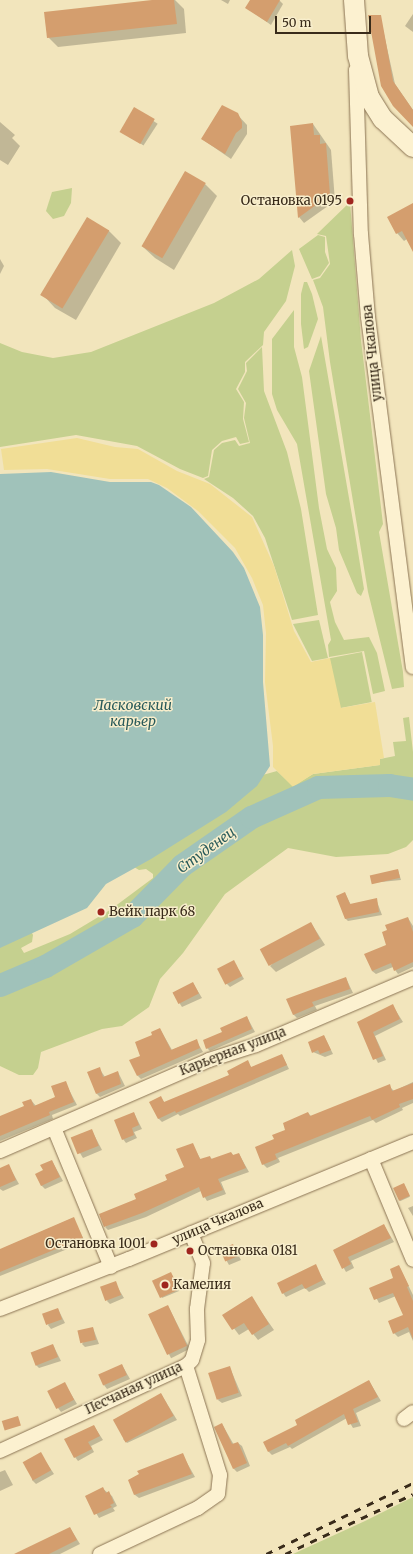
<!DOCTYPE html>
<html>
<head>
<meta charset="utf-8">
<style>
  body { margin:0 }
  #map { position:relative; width:413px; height:1554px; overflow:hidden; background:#f2e5bc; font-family:Merriweather,serif }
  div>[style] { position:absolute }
  .green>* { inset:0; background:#c5d08f; transform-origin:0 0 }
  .sand>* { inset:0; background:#f1de96 }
  .water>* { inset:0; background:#a0c2ba }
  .shadow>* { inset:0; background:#0003; transform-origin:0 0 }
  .river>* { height:23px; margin:-11.5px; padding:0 11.5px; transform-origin:11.5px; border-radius:11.5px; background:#a0c2ba }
  .building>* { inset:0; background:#d49e6e; transform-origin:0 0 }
  .roads { filter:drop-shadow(0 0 1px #8b7454) drop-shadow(0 0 1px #8b7454) }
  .minor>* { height:14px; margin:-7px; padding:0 7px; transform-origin:7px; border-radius:7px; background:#fcf1d0 }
  .secondary>* { height:20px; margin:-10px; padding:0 10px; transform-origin:10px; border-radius:10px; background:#fcf1d0 }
  .rail>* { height:3px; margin-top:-1.5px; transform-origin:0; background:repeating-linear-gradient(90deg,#392b1a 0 7px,transparent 0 14px) }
  .dots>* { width:11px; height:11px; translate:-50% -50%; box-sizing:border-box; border:2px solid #f8eecc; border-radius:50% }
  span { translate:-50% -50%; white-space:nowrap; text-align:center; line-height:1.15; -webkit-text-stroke:3px #f8eecc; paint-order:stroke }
  .poi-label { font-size:13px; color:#392b1a }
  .right { translate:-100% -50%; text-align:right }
  .left { translate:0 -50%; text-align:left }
  .street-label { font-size:13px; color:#392b1a }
  .water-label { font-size:14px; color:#285a5a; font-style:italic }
  .scale { position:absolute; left:275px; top:16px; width:96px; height:18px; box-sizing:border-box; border:2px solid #392b1a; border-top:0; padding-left:5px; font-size:12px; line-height:14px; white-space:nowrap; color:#392b1a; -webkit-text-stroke:3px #f8eecc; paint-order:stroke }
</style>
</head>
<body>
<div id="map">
  <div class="green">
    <i style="clip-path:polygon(72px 188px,71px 203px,64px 216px,53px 219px,46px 211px,52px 192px)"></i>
    <i style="clip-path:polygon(350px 202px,361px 340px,383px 524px,379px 532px,403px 672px,404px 687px,392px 689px,368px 592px,330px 362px,323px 307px,313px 280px,320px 278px,330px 264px,326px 236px,317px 234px)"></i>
    <i style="clip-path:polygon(318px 235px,325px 237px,325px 252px,329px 263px,320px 276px,312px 279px,299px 249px)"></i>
    <i style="clip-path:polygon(292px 250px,295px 266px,286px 301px,264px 332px,263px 345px,245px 362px,245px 372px,236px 389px,244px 402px,243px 419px,249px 442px,240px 444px,236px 437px,222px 441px,212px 450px,208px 476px,203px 478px,180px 469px,137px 446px,76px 435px,0 447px,0 343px,22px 352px,53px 358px,91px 352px,214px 303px,259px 279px)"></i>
    <i style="clip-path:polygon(304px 282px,307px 282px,312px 294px,318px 319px,308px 347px,304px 349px,301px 324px,301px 294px)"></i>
    <i style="clip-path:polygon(294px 310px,294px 347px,302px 377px,319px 508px,327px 549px,336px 568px,337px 591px,330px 602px,335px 622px,344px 640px,369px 637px,377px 653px,385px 691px,373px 694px,364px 651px,329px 657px,328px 645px,331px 640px,297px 444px,277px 410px,272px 394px,272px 339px)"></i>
    <i style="clip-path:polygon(321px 336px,354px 527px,364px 589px,361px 596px,357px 593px,339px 550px,336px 528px,326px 494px,309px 371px)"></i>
    <i style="clip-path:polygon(262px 347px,264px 391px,287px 452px,301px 509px,318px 615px,292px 620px,265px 538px,253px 516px,233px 498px,204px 479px,209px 477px,214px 450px,222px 443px,235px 440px,239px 446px,250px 443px,244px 418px,246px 403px,238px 389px,247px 371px,246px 363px)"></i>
    <i style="clip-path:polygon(319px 620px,328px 658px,312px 661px,293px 624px)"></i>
    <i style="left:362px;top:652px;width:51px;height:33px;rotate:79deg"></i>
    <i style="clip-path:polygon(409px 717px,413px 752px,413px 840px,406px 847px,388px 854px,336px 857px,288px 848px,225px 894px,183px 953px,160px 979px,149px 1007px,122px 1026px,102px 1029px,41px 1052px,38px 1068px,33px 1075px,19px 1075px,0 1066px,0 940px,28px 925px,33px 935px,32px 942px,21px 948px,24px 953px,70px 934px,110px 910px,153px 878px,153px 874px,146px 869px,139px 870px,129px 864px,259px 776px,277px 771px,293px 786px,313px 774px,380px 765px,380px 759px,395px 756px,393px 742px,406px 741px,403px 718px)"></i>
    <i style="clip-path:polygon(413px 1497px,413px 1554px,293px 1554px,365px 1521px)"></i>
  </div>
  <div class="sand">
    <i style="clip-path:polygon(77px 438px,115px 447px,138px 449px,177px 471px,210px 484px,252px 517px,274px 566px,294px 631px,311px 662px,330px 658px,341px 708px,375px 702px,384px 758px,380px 759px,380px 765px,313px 774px,293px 787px,273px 767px,273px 746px,265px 682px,266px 633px,263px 605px,252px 578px,235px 548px,198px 511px,167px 488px,148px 479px,110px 479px,47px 469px,4px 470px,1px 449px)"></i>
  </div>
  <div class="water">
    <i style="clip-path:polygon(51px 472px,110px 482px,151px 482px,159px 485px,191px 507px,233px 552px,244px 568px,260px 607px,263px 635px,263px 682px,270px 766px,257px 786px,226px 812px,151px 859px,106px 884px,87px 908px,0 948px,0 474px)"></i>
  </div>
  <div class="shadow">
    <i style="clip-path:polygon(161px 0,175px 0,184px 9px,186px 33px,58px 47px,48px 37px)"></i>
    <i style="clip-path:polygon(221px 0,230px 0,228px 4px)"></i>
    <i style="clip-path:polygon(251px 0,279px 0,283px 4px,271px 25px,247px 8px)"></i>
    <i style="clip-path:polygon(413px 14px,413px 32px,405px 26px)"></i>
    <i style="clip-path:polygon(380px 16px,395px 84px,413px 110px,413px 126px,382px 86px)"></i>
    <i style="left:135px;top:109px;width:27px;height:26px;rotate:33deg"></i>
    <i style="clip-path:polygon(235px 112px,247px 125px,247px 134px,231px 159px,202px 139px)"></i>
    <i style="clip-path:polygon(0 122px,15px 135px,12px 138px,20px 146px,8px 165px,0 160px)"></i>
    <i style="clip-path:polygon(313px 124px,331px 150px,335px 201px,304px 223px,299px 217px)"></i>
    <i style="clip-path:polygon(205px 184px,217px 196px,174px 270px,155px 258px,142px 246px)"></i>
    <i style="clip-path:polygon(413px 204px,413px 250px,407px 239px,404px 241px,397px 233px)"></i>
    <i style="clip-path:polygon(108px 230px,121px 243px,76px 320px,55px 308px,43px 295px)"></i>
    <i style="clip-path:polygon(0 259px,4px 266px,0 274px)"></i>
    <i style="clip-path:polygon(398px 870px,401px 880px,371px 883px)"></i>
    <i style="clip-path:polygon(345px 893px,351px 905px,376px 899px,382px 915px,348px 921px,345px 918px)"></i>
    <i style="clip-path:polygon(408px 918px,413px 926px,413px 967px,398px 974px,393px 967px,376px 974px,372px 971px)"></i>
    <i style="clip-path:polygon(311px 923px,325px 945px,276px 972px,270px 966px)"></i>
    <i style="clip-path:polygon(234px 962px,244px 979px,230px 987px,226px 983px)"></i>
    <i style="clip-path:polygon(346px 978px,353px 993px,315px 1006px,317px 1010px,297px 1018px,293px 1014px)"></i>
    <i style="clip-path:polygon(193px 983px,202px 998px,182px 1007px,173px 993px)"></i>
    <i style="clip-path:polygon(393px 1006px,403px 1022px,375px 1036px,386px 1060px,378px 1063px,358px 1023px)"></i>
    <i style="clip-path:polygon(247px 1017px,255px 1032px,210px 1051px,207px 1048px,223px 1032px)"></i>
    <i style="clip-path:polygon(160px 1029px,172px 1050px,196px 1040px,203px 1052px,141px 1079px,138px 1076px,142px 1057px)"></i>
    <i style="clip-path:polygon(324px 1036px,333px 1054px,325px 1057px,313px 1052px)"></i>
    <i style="clip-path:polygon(282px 1055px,289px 1069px,180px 1116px,178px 1114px,162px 1122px,158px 1118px,161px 1098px,165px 1103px,230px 1075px,247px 1062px,252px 1068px)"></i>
    <i style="clip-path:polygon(99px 1068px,105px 1077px,118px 1072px,125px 1086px,100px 1097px,97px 1094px)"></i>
    <i style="clip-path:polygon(65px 1082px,77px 1105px,52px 1115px,53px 1119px,0 1141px,0 1117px,25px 1107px,31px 1100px,36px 1106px,56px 1098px)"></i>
    <i style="clip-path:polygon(413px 1082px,413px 1103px,402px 1108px,403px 1110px,376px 1123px,373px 1120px,278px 1158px,280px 1162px,267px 1168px,263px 1164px,275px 1139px,308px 1113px,312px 1117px,389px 1086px,394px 1091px)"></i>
    <i style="clip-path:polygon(134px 1113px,142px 1129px,134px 1132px,137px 1138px,126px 1143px,123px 1139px)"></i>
    <i style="clip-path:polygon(92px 1131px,102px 1150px,83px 1158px,72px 1140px)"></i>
    <i style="clip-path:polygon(192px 1144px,201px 1160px,210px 1157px,213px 1160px,231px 1153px,234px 1156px,239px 1154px,249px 1172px,221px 1182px,226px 1194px,207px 1201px,201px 1191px,146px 1217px,108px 1230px,105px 1227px,137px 1200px,185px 1168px)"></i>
    <i style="clip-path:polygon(52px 1161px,63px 1181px,45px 1189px,41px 1185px,44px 1171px)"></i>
    <i style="clip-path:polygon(9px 1166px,19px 1184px,3px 1191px,0 1189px,0 1170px)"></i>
    <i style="left:404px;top:1184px;width:14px;height:11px;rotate:65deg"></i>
    <i style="clip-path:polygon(413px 1206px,413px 1216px,408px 1208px)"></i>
    <i style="clip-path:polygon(73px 1218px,85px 1242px,0 1276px,0 1253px,6px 1247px)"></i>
    <i style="clip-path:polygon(384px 1225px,394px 1242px,351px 1261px,354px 1268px,346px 1272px,334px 1250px)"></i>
    <i style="clip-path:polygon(233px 1246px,241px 1260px,229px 1265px,221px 1251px)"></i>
    <i style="clip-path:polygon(315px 1266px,326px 1284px,309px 1292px,305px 1288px,286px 1297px,283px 1293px)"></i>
    <i style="clip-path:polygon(399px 1266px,413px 1295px,413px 1341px,409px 1332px,398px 1337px,394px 1333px,404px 1315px,396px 1296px,379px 1303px,371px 1288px,395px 1279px)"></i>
    <i style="clip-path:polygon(172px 1275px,179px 1291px,162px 1298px,154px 1280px)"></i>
    <i style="clip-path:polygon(115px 1283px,124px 1298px,110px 1304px,107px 1301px)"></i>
    <i style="clip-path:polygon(251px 1297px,274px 1330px,258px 1340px,249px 1329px,239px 1335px,224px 1315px)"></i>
    <i style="left:168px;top:1306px;width:48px;height:21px;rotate:63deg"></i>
    <i style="clip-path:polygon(58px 1309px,65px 1323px,51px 1329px,48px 1325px)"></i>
    <i style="clip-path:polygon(93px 1328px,99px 1344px,85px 1347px,82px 1344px)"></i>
    <i style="clip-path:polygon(53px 1345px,61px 1361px,39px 1368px,36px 1365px)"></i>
    <i style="clip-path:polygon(122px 1365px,130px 1379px,107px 1389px,104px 1385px)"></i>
    <i style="clip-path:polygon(230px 1368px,242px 1396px,222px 1403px,218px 1400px)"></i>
    <i style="clip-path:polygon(369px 1381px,381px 1401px,356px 1413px,361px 1426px,353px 1428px,347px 1418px,292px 1449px,290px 1447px,272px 1455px,269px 1452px,264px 1442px,299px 1425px)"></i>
    <i style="clip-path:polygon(65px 1384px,77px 1404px,61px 1412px,58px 1408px)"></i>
    <i style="clip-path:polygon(161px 1394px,177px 1420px,127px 1443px,123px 1439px)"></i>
    <i style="clip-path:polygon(222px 1424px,234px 1445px,238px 1443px,242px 1446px,250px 1466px,237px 1472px,234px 1469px)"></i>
    <i style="clip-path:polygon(94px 1426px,103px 1440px,91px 1446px,94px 1452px,78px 1461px,75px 1457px)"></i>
    <i style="clip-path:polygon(40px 1453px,54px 1474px,36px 1484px,32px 1480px)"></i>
    <i style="clip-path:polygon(182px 1454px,195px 1477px,139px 1498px,135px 1495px,129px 1480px)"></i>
    <i style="clip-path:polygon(5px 1470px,13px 1485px,0 1491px,0 1472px)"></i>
    <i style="clip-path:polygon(103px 1489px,112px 1496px,117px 1506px,113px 1508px,115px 1511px,99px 1518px,86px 1496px)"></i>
    <i style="clip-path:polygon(70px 1528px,80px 1544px,60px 1554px,17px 1554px)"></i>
  </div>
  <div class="river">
    <i style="left:0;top:985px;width:49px;rotate:-22.9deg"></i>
    <i style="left:45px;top:966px;width:100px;rotate:-29.9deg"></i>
    <i style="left:132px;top:916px;width:71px;rotate:-45.6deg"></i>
    <i style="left:182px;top:865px;width:84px;rotate:-34.8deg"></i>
    <i style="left:251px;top:817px;width:73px;rotate:-24.1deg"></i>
    <i style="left:318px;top:787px;width:71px;rotate:-1.6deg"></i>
    <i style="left:389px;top:785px;width:24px;rotate:9deg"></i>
  </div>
  <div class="building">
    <i style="clip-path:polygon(152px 0,174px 0,177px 24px,47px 38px,44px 12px)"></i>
    <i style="clip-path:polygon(250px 0,280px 0,267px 22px,245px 8px)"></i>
    <i style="clip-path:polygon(368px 15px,381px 15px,393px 81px,413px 110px,413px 127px,393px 106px,381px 86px)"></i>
    <i style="clip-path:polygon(222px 105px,238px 113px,242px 122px,242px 128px,236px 133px,225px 154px,201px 139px)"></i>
    <i style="left:134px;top:107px;width:24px;height:29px;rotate:30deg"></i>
    <i style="clip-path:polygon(313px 123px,314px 135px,320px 135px,320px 144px,326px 143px,330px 195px,298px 218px,290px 126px)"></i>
    <i style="left:185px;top:171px;width:24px;height:87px;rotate:30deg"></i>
    <i style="clip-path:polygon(413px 203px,413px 252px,402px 231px,396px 234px,387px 217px)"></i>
    <i style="left:87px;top:217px;width:26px;height:91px;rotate:31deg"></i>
    <i style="left:398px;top:869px;width:9px;height:29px;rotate:77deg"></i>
    <i style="clip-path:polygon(345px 892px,350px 904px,377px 898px,379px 912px,345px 919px,336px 896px)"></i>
    <i style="clip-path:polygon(408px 917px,413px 932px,413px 962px,394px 971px,391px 963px,372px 971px,364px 954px,386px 945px,382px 932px,387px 930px,385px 925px)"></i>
    <i style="left:311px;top:922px;width:19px;height:58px;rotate:62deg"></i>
    <i style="left:234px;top:960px;width:18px;height:19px;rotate:63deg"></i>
    <i style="clip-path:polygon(346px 977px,350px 989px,312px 1002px,314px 1006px,293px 1015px,286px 999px)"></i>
    <i style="left:193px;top:982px;width:13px;height:23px;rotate:63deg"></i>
    <i style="clip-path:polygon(393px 1004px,400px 1019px,373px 1032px,383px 1056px,373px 1060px,357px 1022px)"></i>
    <i style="clip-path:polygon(247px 1016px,252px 1029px,206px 1049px,203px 1040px,222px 1032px,220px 1028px)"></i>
    <i style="clip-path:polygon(160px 1028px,171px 1050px,197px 1039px,200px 1048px,137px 1076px,129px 1060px,140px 1056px,135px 1042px,152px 1035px,151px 1032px)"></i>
    <i style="clip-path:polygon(324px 1035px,331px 1050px,320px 1054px,318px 1050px,312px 1053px,308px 1042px)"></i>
    <i style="clip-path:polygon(282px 1054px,287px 1065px,176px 1113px,175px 1111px,158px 1119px,149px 1102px,161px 1096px,164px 1102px,229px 1075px,227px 1071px,248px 1060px,251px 1067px)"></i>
    <i style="clip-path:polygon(100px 1067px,103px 1077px,118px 1071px,121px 1084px,96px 1094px,87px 1072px)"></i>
    <i style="clip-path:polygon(66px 1081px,74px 1102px,49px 1112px,50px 1115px,0 1136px,0 1116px,24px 1106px,22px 1102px,31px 1099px,34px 1106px,55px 1097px,51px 1086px)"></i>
    <i style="clip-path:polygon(413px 1083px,413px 1099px,399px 1104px,400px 1107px,372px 1120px,370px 1116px,275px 1154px,277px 1159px,262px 1165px,255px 1147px,274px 1139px,272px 1135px,285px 1130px,283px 1123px,308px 1112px,310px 1116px,390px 1084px,392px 1091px)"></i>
    <i style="clip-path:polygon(134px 1112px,139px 1125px,132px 1128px,134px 1135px,122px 1140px,114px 1120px)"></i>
    <i style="left:92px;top:1129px;width:18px;height:23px;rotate:68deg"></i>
    <i style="clip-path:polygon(193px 1143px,200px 1159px,210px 1156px,211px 1159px,231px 1152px,233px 1155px,239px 1153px,246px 1168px,218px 1179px,223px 1190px,203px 1198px,199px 1187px,142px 1213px,104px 1227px,99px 1214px,136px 1199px,134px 1194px,167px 1180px,165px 1175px,184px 1167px,176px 1149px)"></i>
    <i style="clip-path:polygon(52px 1160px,60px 1177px,41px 1186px,35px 1174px,43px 1170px,40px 1165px)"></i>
    <i style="clip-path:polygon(9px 1164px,16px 1180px,0 1187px,0 1168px)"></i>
    <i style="left:404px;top:1183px;width:14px;height:12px;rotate:65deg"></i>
    <i style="clip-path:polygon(74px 1217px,83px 1238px,0 1272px,0 1249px)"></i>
    <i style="clip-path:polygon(384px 1224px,391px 1238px,348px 1257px,351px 1264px,342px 1269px,333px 1250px)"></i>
    <i style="left:233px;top:1244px;width:13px;height:14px;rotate:67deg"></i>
    <i style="clip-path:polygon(316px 1264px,323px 1280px,305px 1289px,302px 1284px,282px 1294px,277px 1283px)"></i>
    <i style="clip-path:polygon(399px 1265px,409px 1286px,407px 1287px,413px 1301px,413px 1339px,408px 1327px,393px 1334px,388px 1321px,403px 1315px,393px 1293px,374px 1300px,369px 1288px,393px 1278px,390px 1269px)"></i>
    <i style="left:171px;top:1272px;width:19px;height:21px;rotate:65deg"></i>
    <i style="left:116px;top:1281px;width:15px;height:17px;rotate:70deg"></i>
    <i style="clip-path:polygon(252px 1296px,269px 1324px,252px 1335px,244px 1323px,232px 1330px,222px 1315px)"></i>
    <i style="left:168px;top:1305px;width:45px;height:22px;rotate:65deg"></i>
    <i style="left:58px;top:1308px;width:12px;height:17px;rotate:70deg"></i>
    <i style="left:93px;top:1327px;width:13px;height:16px;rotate:77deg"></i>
    <i style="left:53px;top:1344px;width:14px;height:24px;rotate:69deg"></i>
    <i style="left:122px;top:1364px;width:12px;height:26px;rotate:66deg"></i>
    <i style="left:230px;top:1366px;width:28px;height:23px;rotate:72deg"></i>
    <i style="clip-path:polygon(369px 1380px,378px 1397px,353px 1409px,358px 1422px,348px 1425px,344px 1414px,288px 1446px,286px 1443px,268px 1452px,263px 1442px,297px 1425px,295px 1420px)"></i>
    <i style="left:65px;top:1382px;width:20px;height:20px;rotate:63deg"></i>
    <i style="left:161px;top:1393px;width:26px;height:55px;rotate:61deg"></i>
    <i style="left:18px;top:1416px;width:10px;height:17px;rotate:73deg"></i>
    <i style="clip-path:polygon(222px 1423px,232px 1444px,238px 1442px,247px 1463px,233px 1469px,214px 1427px)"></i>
    <i style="clip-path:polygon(94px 1425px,100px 1436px,88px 1442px,92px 1449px,74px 1458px,64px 1439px)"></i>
    <i style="left:41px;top:1452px;width:21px;height:21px;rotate:61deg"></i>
    <i style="clip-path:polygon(183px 1453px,192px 1474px,134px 1495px,128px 1480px,139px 1474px,137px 1471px)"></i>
    <i style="clip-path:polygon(103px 1487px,106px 1493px,109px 1491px,114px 1503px,110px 1505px,112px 1507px,94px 1515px,85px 1496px)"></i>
    <i style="clip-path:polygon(70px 1527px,77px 1540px,49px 1554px,14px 1554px)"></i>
  </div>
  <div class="roads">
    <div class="minor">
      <i style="left:356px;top:70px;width:164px;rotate:88.3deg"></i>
      <i style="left:361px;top:234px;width:83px;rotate:85.2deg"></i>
      <i style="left:368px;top:317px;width:353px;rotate:82.7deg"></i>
      <i style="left:54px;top:1128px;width:150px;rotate:67.7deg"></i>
      <i style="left:0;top:1151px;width:228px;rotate:-23.5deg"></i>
      <i style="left:209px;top:1060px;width:49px;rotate:-17.7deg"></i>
      <i style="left:256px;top:1045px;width:171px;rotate:-23.1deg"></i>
      <i style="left:371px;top:1159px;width:109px;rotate:67.4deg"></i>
      <i style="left:0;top:1309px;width:138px;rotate:-21.2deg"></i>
      <i style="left:129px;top:1259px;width:307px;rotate:-22.4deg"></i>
      <i style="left:404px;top:1419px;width:11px;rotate:-38deg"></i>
      <i style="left:0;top:1451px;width:205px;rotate:-24.6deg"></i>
      <i style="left:186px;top:1366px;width:8px;rotate:-45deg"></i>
      <i style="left:192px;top:1360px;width:21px;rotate:-73deg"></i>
      <i style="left:198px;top:1340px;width:31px;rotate:-92deg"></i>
      <i style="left:197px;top:1309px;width:46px;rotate:-82.6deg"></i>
      <i style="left:203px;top:1263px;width:32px;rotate:-112deg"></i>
      <i style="left:100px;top:1554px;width:108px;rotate:-25.1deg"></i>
      <i style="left:198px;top:1508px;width:24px;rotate:-35deg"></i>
      <i style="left:218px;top:1494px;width:19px;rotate:-84deg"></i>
      <i style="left:220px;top:1475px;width:114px;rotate:-107.3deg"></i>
    </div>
    <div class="secondary">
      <i style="left:354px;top:0;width:56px;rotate:85.9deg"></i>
      <i style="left:358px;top:56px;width:42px;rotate:75deg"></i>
      <i style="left:369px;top:97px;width:26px;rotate:58deg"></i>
      <i style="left:383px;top:119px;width:41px;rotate:43deg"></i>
    </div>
  </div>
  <div class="rail">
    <i style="left:266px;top:1554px;width:163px;rotate:-25.8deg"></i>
    <i style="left:285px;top:1554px;width:141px;rotate:-25.1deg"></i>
  </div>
  <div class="dots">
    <i style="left:350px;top:201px;background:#9f251e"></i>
    <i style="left:101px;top:912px;background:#9f251e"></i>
    <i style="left:154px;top:1244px;background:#9f251e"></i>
    <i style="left:190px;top:1251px;background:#9f251e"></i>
    <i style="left:165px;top:1285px;background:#9f251e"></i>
  </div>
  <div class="poi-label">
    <span class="right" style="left:342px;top:201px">Остановка 0195</span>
    <span class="left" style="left:109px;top:912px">Вейк парк 68</span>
    <span class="right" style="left:146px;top:1244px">Остановка 1001</span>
    <span class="left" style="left:198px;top:1251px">Остановка 0181</span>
    <span class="left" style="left:173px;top:1285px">Камелия</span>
  </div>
  <div class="street-label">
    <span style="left:373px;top:353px;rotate:-96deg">улица Чкалова</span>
    <span style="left:233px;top:1052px;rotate:-21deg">Карьерная улица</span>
    <span style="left:218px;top:1222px;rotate:-23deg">улица Чкалова</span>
    <span style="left:134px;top:1389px;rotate:-25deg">Песчаная улица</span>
  </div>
  <div class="water-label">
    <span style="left:133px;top:713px">Ласковский<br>карьер</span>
    <span style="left:206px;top:850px;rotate:-36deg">Студенец</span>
  </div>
  <div class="scale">50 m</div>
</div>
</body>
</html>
